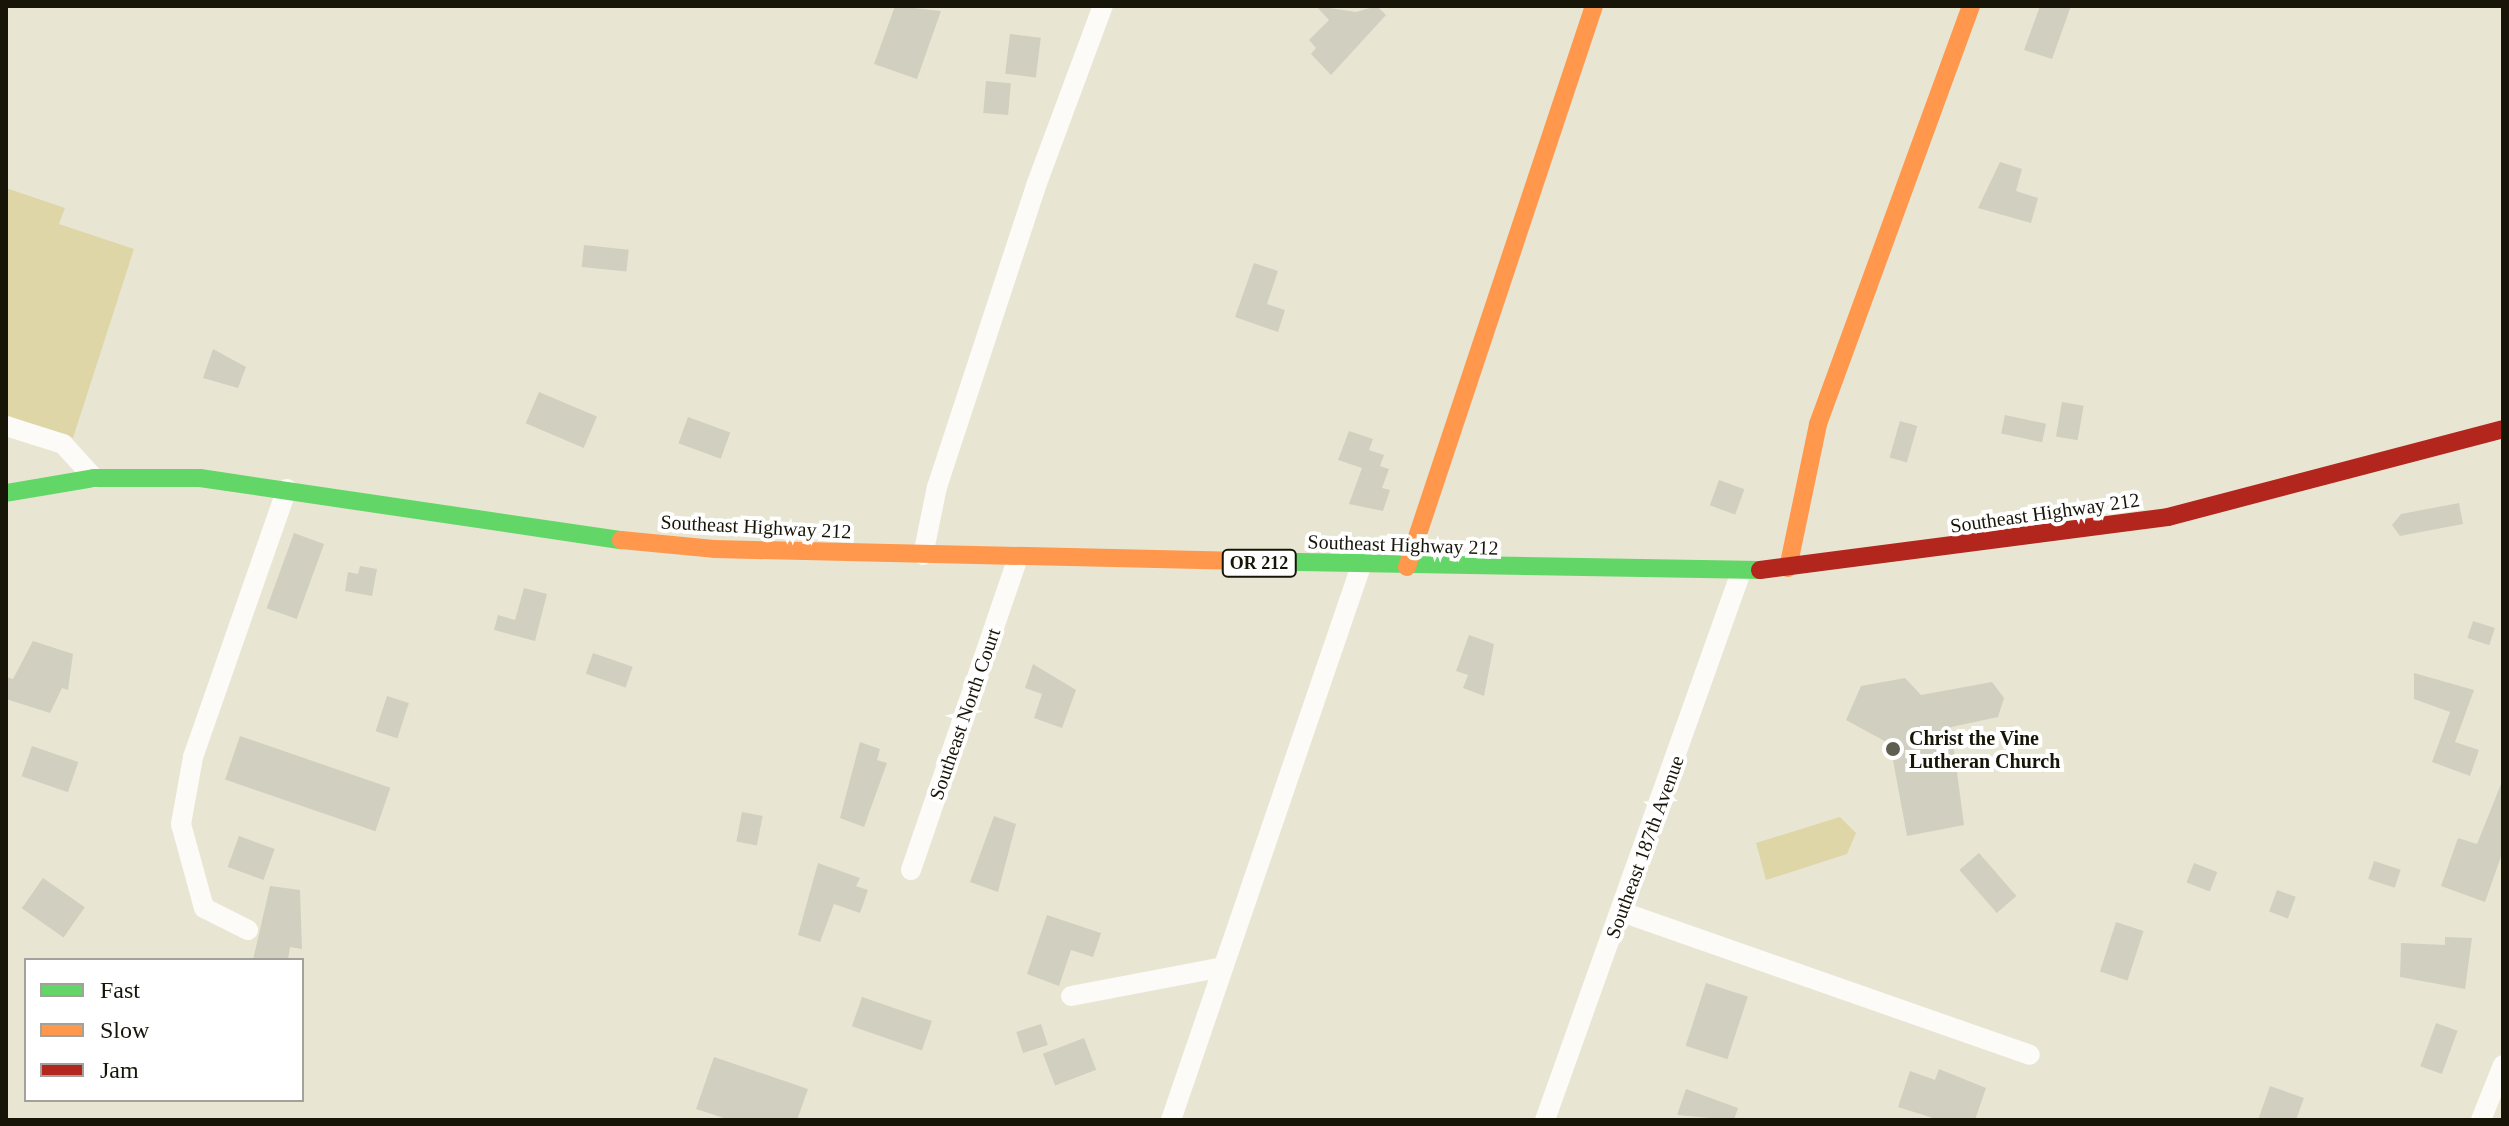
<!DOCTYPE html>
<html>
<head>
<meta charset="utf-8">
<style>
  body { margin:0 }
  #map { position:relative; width:2509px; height:1126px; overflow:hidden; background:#e8e6d2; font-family:Georgia,serif }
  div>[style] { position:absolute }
  .green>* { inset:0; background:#ded6a7 }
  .building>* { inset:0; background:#d1cfbf; transform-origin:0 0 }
  .street>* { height:20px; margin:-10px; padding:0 10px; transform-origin:10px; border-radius:10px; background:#fcfbf8 }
  .fast>* { height:18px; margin:-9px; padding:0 9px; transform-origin:9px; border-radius:9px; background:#63d668 }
  .slow>* { height:18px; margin:-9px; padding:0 9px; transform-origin:9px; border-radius:9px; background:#ff974d }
  .jam>* { height:18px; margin:-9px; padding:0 9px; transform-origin:9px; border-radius:9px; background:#b3261e }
  .dots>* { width:22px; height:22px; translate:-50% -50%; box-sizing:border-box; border:4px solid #fff; border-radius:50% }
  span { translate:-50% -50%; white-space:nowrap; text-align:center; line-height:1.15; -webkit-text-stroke:8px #fff; paint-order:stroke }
  .shield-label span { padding:2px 6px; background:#fff; border:2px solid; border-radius:6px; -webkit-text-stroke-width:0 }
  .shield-label { font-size:18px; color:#171508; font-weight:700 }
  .street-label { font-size:20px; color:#171508 }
  .poi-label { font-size:20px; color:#171508; font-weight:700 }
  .left { translate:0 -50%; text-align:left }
  .frame { position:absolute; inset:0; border:8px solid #171508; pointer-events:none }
  .legend { position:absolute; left:24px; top:958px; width:280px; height:144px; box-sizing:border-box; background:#fff; border:2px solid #a2a19c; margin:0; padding:10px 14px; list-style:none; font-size:24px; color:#171508 }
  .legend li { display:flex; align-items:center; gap:16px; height:40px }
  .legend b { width:40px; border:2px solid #a2a19c }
</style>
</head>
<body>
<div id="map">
  <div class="green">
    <i style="clip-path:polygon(6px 188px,65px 208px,59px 224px,134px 249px,73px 438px,6px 415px)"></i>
    <i style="clip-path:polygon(1840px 817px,1856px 833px,1847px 854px,1766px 880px,1756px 843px)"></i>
  </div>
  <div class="building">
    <i style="clip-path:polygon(895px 6px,941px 11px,917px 79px,874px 64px)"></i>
    <i style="clip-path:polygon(1316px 6px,1356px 12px,1377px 6px,1386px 15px,1331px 75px,1311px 54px,1316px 48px,1309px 40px,1329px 20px)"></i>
    <i style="clip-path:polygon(2040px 6px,2071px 6px,2052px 59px,2024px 50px)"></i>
    <i style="left:1010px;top:34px;width:31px;height:40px;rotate:7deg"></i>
    <i style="left:986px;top:81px;width:25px;height:32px;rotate:5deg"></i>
    <i style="clip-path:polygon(2000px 162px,2022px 169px,2016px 191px,2038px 198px,2031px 223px,1978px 208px)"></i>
    <i style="left:584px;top:245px;width:45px;height:22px;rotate:6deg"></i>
    <i style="clip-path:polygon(1254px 263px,1278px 271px,1267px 304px,1285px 310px,1278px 332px,1235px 317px)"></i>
    <i style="clip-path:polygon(213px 349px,246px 367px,238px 388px,203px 378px)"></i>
    <i style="left:539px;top:392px;width:63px;height:34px;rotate:23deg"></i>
    <i style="left:2062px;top:402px;width:22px;height:35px;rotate:10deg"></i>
    <i style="left:2005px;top:415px;width:42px;height:19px;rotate:12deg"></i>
    <i style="left:688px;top:417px;width:45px;height:28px;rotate:20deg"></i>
    <i style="left:1900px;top:421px;width:18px;height:38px;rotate:16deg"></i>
    <i style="clip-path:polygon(1349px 431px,1373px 439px,1369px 450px,1384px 455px,1380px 466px,1389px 469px,1382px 488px,1390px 490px,1383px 511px,1349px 504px,1362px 468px,1338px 460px)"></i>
    <i style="left:1719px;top:480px;width:27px;height:27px;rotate:20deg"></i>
    <i style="clip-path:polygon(2459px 503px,2463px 524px,2400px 536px,2392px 525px,2401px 514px)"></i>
    <i style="left:294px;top:533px;width:32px;height:80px;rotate:20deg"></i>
    <i style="clip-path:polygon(360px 566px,377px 569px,372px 596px,345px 591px,348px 572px,358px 574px)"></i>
    <i style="clip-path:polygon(524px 588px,547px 594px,535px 641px,494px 630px,498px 615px,515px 620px)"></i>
    <i style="left:2473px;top:621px;width:23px;height:18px;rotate:18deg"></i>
    <i style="clip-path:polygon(1469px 635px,1494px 644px,1484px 696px,1463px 688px,1468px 675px,1456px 671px)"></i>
    <i style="clip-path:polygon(33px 641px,73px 654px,68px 690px,62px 688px,50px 713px,6px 699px,6px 677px,13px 679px)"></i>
    <i style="left:593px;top:653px;width:42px;height:22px;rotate:19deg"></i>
    <i style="clip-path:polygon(1033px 664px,1076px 690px,1062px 728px,1034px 718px,1042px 694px,1025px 688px)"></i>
    <i style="clip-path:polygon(2414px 673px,2474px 690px,2455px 742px,2479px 750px,2470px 776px,2432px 762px,2450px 712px,2414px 699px)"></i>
    <i style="clip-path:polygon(1905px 678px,1921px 695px,1992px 682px,2004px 698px,1998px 717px,1951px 727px,1964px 825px,1907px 836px,1890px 744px,1846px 720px,1861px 686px)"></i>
    <i style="left:387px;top:696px;width:23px;height:37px;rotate:18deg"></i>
    <i style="left:240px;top:736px;width:159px;height:46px;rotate:19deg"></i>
    <i style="clip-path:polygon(860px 742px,880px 749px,877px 760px,887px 763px,864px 827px,840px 818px)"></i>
    <i style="left:32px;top:746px;width:49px;height:32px;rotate:19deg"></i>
    <i style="clip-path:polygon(2503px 779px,2503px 851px,2485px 902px,2441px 886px,2458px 838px,2477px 844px)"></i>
    <i style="left:742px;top:812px;width:21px;height:30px;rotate:11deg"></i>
    <i style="clip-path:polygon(994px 816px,1016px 824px,998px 892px,970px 882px)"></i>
    <i style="left:239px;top:836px;width:38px;height:33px;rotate:20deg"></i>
    <i style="left:1979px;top:853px;width:57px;height:26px;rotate:49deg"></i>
    <i style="left:2374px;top:861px;width:28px;height:19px;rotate:18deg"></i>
    <i style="clip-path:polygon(818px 863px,860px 878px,856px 886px,868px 890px,860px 913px,834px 904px,820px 942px,798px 935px)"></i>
    <i style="left:2194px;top:863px;width:25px;height:21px;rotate:21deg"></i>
    <i style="left:43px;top:878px;width:51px;height:37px;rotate:35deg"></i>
    <i style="clip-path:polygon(270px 886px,300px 890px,302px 949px,290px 947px,288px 960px,253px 960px)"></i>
    <i style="left:2277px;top:890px;width:20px;height:23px;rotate:20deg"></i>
    <i style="clip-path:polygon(1047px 915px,1101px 933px,1093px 957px,1071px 950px,1059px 986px,1027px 974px)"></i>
    <i style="left:2116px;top:922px;width:29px;height:52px;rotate:18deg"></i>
    <i style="clip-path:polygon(2445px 937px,2472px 938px,2465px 989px,2400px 977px,2401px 943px,2445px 945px)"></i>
    <i style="left:1706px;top:983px;width:44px;height:66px;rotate:18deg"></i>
    <i style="left:862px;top:997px;width:74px;height:31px;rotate:19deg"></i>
    <i style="left:2436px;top:1023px;width:23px;height:46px;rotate:20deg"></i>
    <i style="left:1041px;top:1024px;width:22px;height:26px;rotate:72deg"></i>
    <i style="left:1084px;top:1038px;width:34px;height:44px;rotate:69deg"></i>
    <i style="clip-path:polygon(714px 1057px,808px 1089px,797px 1120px,730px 1120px,696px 1109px)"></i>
    <i style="clip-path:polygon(1939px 1069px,1986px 1088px,1975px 1120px,1939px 1120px,1898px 1107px,1910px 1071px,1935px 1080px)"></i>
    <i style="clip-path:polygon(2270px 1086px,2304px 1098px,2296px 1120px,2258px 1120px)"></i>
    <i style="clip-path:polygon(1686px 1089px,1738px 1108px,1734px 1120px,1677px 1115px)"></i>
  </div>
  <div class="street">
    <i style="left:6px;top:426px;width:60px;rotate:17.5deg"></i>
    <i style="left:63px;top:444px;width:46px;rotate:47.6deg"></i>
    <i style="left:923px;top:555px;width:69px;rotate:-78.4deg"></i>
    <i style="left:937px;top:487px;width:320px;rotate:-71.8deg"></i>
    <i style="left:1037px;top:183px;width:189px;rotate:-69.6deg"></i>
    <i style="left:911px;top:870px;width:331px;rotate:-71.1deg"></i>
    <i style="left:1622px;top:912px;width:432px;rotate:19.3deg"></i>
    <i style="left:248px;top:930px;width:49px;rotate:-153.4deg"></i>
    <i style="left:204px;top:908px;width:87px;rotate:-105.3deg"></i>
    <i style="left:181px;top:824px;width:68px;rotate:-79.8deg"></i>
    <i style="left:193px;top:757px;width:284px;rotate:-70.7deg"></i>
    <i style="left:1071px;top:996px;width:155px;rotate:-10.8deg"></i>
    <i style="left:1171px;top:1120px;width:586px;rotate:-71.07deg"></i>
    <i style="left:1545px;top:1120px;width:582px;rotate:-70.32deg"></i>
    <i style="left:2481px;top:1120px;width:59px;rotate:-68.2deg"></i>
  </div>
  <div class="fast">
    <i style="left:6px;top:493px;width:89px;rotate:-9.7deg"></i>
    <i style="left:94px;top:478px;width:106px"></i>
    <i style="left:200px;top:478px;width:426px;rotate:8.4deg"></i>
    <i style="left:1243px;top:561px;width:517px;rotate:1deg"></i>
  </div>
  <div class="slow">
    <i style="left:621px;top:540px;width:93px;rotate:5.5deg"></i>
    <i style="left:714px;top:549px;width:529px;rotate:1.3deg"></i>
    <i style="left:1407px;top:567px;width:591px;rotate:-71.57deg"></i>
    <i style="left:1788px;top:568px;width:147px;rotate:-78.2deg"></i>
    <i style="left:1818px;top:424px;width:445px;rotate:-69.9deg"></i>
  </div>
  <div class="jam">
    <i style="left:1760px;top:570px;width:411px;rotate:-7.4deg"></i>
    <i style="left:2168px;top:517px;width:346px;rotate:-14.7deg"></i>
  </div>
  <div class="dots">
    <i style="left:1893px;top:749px;background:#605e4f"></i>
  </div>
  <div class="shield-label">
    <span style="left:1259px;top:563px">OR 212</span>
  </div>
  <div class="street-label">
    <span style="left:2045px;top:513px;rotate:-8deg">Southeast Highway 212</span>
    <span style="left:756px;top:527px;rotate:3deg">Southeast Highway 212</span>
    <span style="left:1403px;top:545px;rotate:2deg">Southeast Highway 212</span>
    <span style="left:965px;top:714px;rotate:-71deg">Southeast North Court</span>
    <span style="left:1645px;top:847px;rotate:-70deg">Southeast 187th Avenue</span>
  </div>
  <div class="poi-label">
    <span class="left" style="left:1909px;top:750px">Christ the Vine<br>Lutheran Church</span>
  </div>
  <div class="frame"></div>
  <ul class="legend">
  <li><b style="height:10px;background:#63d668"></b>Fast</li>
  <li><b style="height:10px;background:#ff974d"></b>Slow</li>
  <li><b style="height:10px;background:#b3261e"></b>Jam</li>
  </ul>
</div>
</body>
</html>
